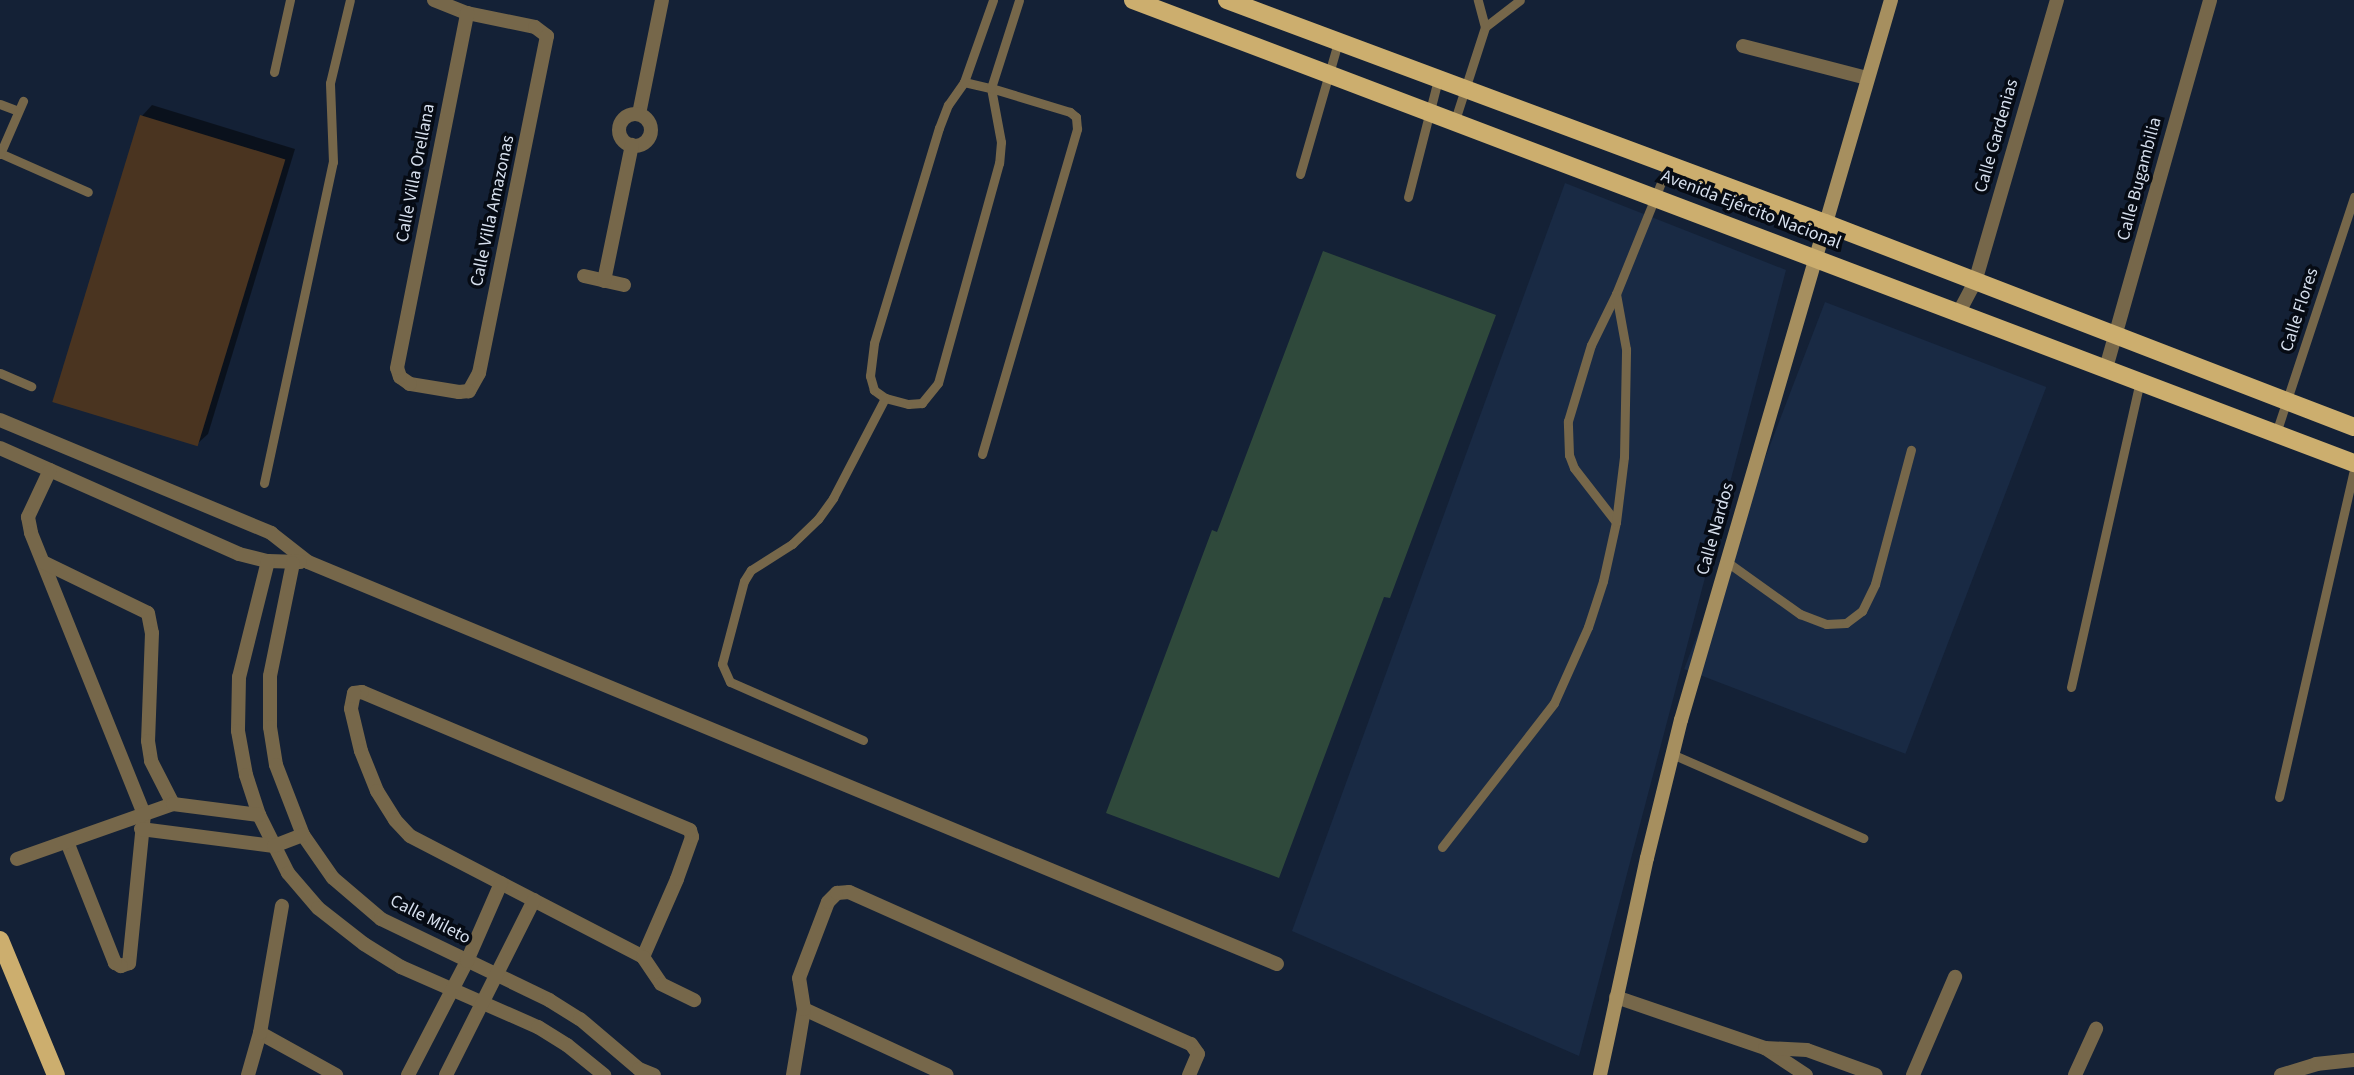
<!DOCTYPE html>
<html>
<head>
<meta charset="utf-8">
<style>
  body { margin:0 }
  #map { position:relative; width:2354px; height:1075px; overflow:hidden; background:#142136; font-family:"Source Sans 3",sans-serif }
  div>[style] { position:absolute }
  .built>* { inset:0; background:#192a44; transform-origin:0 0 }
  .green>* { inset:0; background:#2f493b }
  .shadow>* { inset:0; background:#0007 }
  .building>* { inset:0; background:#4a3420; transform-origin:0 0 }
  .lane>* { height:9px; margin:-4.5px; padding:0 4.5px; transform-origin:4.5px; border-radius:4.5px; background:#76674a }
  .street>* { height:14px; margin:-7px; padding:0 7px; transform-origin:7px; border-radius:7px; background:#76674a }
  .street>.ring { margin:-7px; padding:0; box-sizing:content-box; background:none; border:14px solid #76674a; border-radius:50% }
  .secondary>* { height:14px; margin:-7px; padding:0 7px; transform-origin:7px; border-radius:7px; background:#a68f5f }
  .primary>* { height:18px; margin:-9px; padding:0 9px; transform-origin:9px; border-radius:9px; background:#ccae6e }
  span { translate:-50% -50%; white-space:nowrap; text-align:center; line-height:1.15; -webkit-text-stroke:7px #060b14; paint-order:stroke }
  .street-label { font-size:18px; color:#d6dfed }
</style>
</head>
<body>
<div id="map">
  <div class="built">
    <i style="clip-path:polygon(1565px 183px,1786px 270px,1579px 1056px,1292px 931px)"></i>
    <i style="left:1825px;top:302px;width:237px;height:393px;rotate:21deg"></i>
  </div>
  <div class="green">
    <i style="clip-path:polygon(1323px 251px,1496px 315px,1390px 598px,1384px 597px,1279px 878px,1106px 813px,1212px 530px,1217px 532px)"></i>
  </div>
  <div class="shadow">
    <i style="clip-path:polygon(152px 105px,295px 149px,208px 434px,197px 444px,142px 116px)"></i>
  </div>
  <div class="building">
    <i style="left:140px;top:115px;width:152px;height:300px;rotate:17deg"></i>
  </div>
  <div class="lane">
    <i style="left:1485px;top:27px;width:44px;rotate:-37.6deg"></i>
    <i style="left:274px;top:72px;width:74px;rotate:-77.5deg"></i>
    <i style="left:964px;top:82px;width:28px;rotate:13deg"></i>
    <i style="left:991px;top:88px;width:55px;rotate:79.5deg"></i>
    <i style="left:1001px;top:142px;width:21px;rotate:95deg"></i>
    <i style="left:999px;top:163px;width:228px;rotate:105.5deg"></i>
    <i style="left:938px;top:383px;width:26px;rotate:129deg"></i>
    <i style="left:922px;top:403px;width:14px;rotate:176deg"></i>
    <i style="left:908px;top:404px;width:24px;rotate:-165deg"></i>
    <i style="left:885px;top:398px;width:14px;rotate:-144deg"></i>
    <i style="left:874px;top:390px;width:15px;rotate:-106deg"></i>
    <i style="left:870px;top:376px;width:33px;rotate:-83deg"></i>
    <i style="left:874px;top:343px;width:225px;rotate:-73.2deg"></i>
    <i style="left:939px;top:128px;width:25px;rotate:-69deg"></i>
    <i style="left:948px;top:105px;width:28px;rotate:-55deg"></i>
    <i style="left:964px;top:82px;width:87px;rotate:-70.5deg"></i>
    <i style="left:0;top:104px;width:19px;rotate:21deg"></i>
    <i style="left:1455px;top:120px;width:98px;rotate:-72.1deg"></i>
    <i style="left:1485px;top:27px;width:28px;rotate:-105deg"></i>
    <i style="left:0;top:153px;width:96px;rotate:23.9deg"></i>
    <i style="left:0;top:154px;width:58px;rotate:-66.5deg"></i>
    <i style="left:1300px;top:174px;width:137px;rotate:-73.9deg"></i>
    <i style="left:1408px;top:197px;width:122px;rotate:-75.7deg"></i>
    <i style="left:0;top:373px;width:34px;rotate:23deg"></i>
    <i style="left:2276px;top:433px;width:249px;rotate:-71.7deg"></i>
    <i style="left:982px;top:454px;width:339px;rotate:-73.7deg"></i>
    <i style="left:1077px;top:129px;width:12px;rotate:-95deg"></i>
    <i style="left:1076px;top:117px;width:8px;rotate:-140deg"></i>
    <i style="left:1070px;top:112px;width:83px;rotate:-163.1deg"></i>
    <i style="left:991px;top:88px;width:92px;rotate:-72.3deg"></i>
    <i style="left:264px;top:483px;width:328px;rotate:-77.9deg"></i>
    <i style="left:333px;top:162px;width:79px;rotate:-92.2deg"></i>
    <i style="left:330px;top:83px;width:85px;rotate:-76.5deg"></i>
    <i style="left:1616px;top:522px;width:68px;rotate:-127.9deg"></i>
    <i style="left:1574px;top:468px;width:14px;rotate:-111deg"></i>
    <i style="left:1569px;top:455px;width:34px;rotate:-92deg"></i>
    <i style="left:1568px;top:421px;width:79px;rotate:-73.2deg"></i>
    <i style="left:1591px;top:345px;width:57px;rotate:-63.9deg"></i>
    <i style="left:1616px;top:294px;width:139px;rotate:-68deg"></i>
    <i style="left:1727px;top:562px;width:90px;rotate:35.5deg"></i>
    <i style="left:1800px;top:614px;width:28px;rotate:21deg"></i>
    <i style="left:1826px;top:624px;width:20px;rotate:-3deg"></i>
    <i style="left:1846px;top:623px;width:20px;rotate:-37deg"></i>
    <i style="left:1862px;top:611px;width:30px;rotate:-64deg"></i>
    <i style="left:1875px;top:584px;width:139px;rotate:-75deg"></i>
    <i style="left:2071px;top:687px;width:314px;rotate:-77.3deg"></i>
    <i style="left:863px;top:740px;width:145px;rotate:-156.4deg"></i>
    <i style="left:730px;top:682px;width:20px;rotate:-114deg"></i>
    <i style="left:722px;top:664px;width:86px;rotate:-75.2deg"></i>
    <i style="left:744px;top:581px;width:13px;rotate:-58deg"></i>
    <i style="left:751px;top:570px;width:49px;rotate:-32.4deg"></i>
    <i style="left:792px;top:544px;width:36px;rotate:-44deg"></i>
    <i style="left:818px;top:519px;width:26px;rotate:-54deg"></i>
    <i style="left:833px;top:498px;width:113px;rotate:-62.5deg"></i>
    <i style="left:1672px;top:754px;width:209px;rotate:23.7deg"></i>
    <i style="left:2279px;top:797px;width:335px;rotate:-77.1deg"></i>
    <i style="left:1442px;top:847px;width:182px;rotate:-52.1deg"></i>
    <i style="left:1554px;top:703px;width:83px;rotate:-65.9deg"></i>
    <i style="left:1588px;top:627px;width:48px;rotate:-71.9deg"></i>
    <i style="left:1603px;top:581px;width:60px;rotate:-77.6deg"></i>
    <i style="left:1616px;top:522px;width:65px;rotate:-83deg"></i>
    <i style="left:1624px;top:457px;width:108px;rotate:-88.9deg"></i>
    <i style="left:1626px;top:349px;width:56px;rotate:-100.3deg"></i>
  </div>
  <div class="street">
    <i style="left:434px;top:0;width:35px;rotate:22deg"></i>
    <i style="left:467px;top:13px;width:69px;rotate:11.6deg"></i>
    <i style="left:535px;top:27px;width:15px;rotate:37deg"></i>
    <i style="left:547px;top:36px;width:344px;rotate:101.4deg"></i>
    <i style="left:479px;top:373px;width:21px;rotate:119deg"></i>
    <i style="left:469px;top:391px;width:10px;rotate:174deg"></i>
    <i style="left:459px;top:392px;width:50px;rotate:-170.7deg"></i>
    <i style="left:410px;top:384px;width:12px;rotate:-145deg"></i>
    <i style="left:400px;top:377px;width:9px;rotate:-108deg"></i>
    <i style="left:397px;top:368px;width:362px;rotate:-78.8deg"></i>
    <i style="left:1743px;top:46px;width:128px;rotate:14.5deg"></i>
    <i style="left:639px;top:114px;width:116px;rotate:-78.6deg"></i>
    <i class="ring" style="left:619px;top:114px;width:18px;height:18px"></i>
    <i style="left:584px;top:276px;width:41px;rotate:12.7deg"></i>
    <i style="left:604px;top:281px;width:139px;rotate:-78.4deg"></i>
    <i style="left:1959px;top:312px;width:34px;rotate:-62deg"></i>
    <i style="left:1975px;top:282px;width:294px;rotate:-73.8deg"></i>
    <i style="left:2106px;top:368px;width:382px;rotate:-74.2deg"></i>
    <i style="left:0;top:420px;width:294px;rotate:22.6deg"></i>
    <i style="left:271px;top:533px;width:47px;rotate:38.1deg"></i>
    <i style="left:308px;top:562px;width:1049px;rotate:22.53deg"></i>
    <i style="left:0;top:448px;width:261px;rotate:23.9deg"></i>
    <i style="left:239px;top:554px;width:30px;rotate:14deg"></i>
    <i style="left:268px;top:561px;width:32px;rotate:2deg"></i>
    <i style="left:50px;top:470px;width:52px;rotate:115.1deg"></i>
    <i style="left:28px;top:517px;width:16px;rotate:79deg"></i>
    <i style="left:31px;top:533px;width:303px;rotate:68.1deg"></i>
    <i style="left:144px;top:814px;width:150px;rotate:95.7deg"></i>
    <i style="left:129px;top:963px;width:9px;rotate:159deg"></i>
    <i style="left:121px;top:966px;width:7px;rotate:-153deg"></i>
    <i style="left:115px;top:963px;width:130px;rotate:-111.6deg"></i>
    <i style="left:268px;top:561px;width:120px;rotate:104deg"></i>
    <i style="left:239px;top:677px;width:54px;rotate:91.1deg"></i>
    <i style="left:238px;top:731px;width:45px;rotate:79.7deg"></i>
    <i style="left:246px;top:775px;width:42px;rotate:72deg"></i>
    <i style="left:259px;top:815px;width:65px;rotate:63.4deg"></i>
    <i style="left:288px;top:873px;width:46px;rotate:49.4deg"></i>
    <i style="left:318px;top:908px;width:58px;rotate:38deg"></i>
    <i style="left:364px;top:944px;width:44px;rotate:31.9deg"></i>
    <i style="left:401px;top:967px;width:150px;rotate:23.7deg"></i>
    <i style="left:538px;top:1027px;width:34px;rotate:32deg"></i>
    <i style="left:567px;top:1045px;width:48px;rotate:39deg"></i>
    <i style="left:45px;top:563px;width:114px;rotate:25.9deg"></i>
    <i style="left:148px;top:613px;width:20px;rotate:79deg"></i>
    <i style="left:152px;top:633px;width:108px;rotate:92.1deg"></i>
    <i style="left:148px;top:741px;width:20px;rotate:81deg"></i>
    <i style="left:151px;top:761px;width:48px;rotate:62.9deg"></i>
    <i style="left:293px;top:563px;width:115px;rotate:101.5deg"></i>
    <i style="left:270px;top:676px;width:51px;rotate:90deg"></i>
    <i style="left:270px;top:727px;width:38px;rotate:81deg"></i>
    <i style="left:276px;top:765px;width:75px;rotate:68.9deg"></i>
    <i style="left:303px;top:835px;width:52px;rotate:55.1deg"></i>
    <i style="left:333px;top:878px;width:63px;rotate:40.5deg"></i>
    <i style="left:381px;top:919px;width:187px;rotate:25.7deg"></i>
    <i style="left:549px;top:1000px;width:36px;rotate:32deg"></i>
    <i style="left:580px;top:1019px;width:77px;rotate:40.3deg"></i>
    <i style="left:639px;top:1069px;width:16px;rotate:22deg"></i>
    <i style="left:141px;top:829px;width:134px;rotate:7.3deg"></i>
    <i style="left:274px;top:846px;width:31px;rotate:-21deg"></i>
    <i style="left:17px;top:859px;width:165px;rotate:-19.4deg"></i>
    <i style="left:173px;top:804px;width:87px;rotate:7.3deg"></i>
    <i style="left:643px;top:957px;width:85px;rotate:-66.4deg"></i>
    <i style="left:677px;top:879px;width:45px;rotate:-70.3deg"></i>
    <i style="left:692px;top:837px;width:7px;rotate:-106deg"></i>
    <i style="left:690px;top:830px;width:356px;rotate:-157.2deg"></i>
    <i style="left:362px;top:692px;width:8px;rotate:173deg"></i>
    <i style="left:354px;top:693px;width:16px;rotate:101deg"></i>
    <i style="left:351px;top:709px;width:43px;rotate:76.6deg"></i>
    <i style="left:361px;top:751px;width:43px;rotate:68.2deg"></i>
    <i style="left:377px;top:791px;width:34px;rotate:58deg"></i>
    <i style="left:395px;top:820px;width:22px;rotate:47deg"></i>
    <i style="left:410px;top:836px;width:263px;rotate:27.4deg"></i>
    <i style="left:643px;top:957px;width:32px;rotate:56deg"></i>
    <i style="left:661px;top:984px;width:37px;rotate:26deg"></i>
    <i style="left:1616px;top:997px;width:157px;rotate:18.9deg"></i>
    <i style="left:1765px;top:1048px;width:49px;rotate:33.4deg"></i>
    <i style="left:804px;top:1009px;width:157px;rotate:24.8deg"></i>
    <i style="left:260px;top:1033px;width:87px;rotate:28.9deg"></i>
    <i style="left:1765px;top:1048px;width:42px;rotate:2.7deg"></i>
    <i style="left:1807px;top:1050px;width:73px;rotate:19.9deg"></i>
    <i style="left:248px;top:1075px;width:44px;rotate:-74.1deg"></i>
    <i style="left:260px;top:1033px;width:129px;rotate:-80.2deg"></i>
    <i style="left:408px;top:1075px;width:128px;rotate:-62.6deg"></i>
    <i style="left:467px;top:961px;width:85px;rotate:-66.4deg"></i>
    <i style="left:446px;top:1075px;width:196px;rotate:-63.3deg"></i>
    <i style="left:793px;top:1075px;width:67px;rotate:-80.5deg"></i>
    <i style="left:804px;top:1009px;width:31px;rotate:-99deg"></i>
    <i style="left:799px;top:978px;width:81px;rotate:-69.1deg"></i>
    <i style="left:828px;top:902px;width:13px;rotate:-45deg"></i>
    <i style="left:837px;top:893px;width:12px;rotate:-5deg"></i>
    <i style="left:849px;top:892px;width:374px;rotate:24deg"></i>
    <i style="left:1191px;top:1044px;width:12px;rotate:55deg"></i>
    <i style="left:1198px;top:1054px;width:23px;rotate:113deg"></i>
    <i style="left:1913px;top:1075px;width:107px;rotate:-66.8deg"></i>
    <i style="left:2075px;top:1075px;width:51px;rotate:-65.5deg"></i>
    <i style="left:2281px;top:1075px;width:37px;rotate:-17deg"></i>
    <i style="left:2316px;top:1064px;width:38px;rotate:-6deg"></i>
  </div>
  <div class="secondary">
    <i style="left:1600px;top:1075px;width:222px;rotate:-77.8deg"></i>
    <i style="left:1647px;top:858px;width:142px;rotate:-76.2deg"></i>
    <i style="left:1681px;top:720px;width:750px;rotate:-73.74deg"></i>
  </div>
  <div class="primary">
    <i style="left:1133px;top:0;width:1306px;rotate:20.77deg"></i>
    <i style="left:1227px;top:0;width:638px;rotate:20.45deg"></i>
    <i style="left:1825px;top:223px;width:567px;rotate:21.09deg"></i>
    <i style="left:0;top:940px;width:146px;rotate:67.5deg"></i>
  </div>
  <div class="street-label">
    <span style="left:1997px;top:136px;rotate:-74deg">Calle Gardenias</span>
    <span style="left:416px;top:173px;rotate:-79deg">Calle Villa Orellana</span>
    <span style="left:2140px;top:179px;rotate:-75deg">Calle Bugambilia</span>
    <span style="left:1751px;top:210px;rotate:21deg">Avenida Ejército Nacional</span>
    <span style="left:493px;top:211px;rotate:-78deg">Calle Villa Amazonas</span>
    <span style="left:2300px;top:310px;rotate:-72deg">Calle Flores</span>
    <span style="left:1716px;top:529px;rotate:-74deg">Calle Nardos</span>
    <span style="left:430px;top:920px;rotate:27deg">Calle Mileto</span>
  </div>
</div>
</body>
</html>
